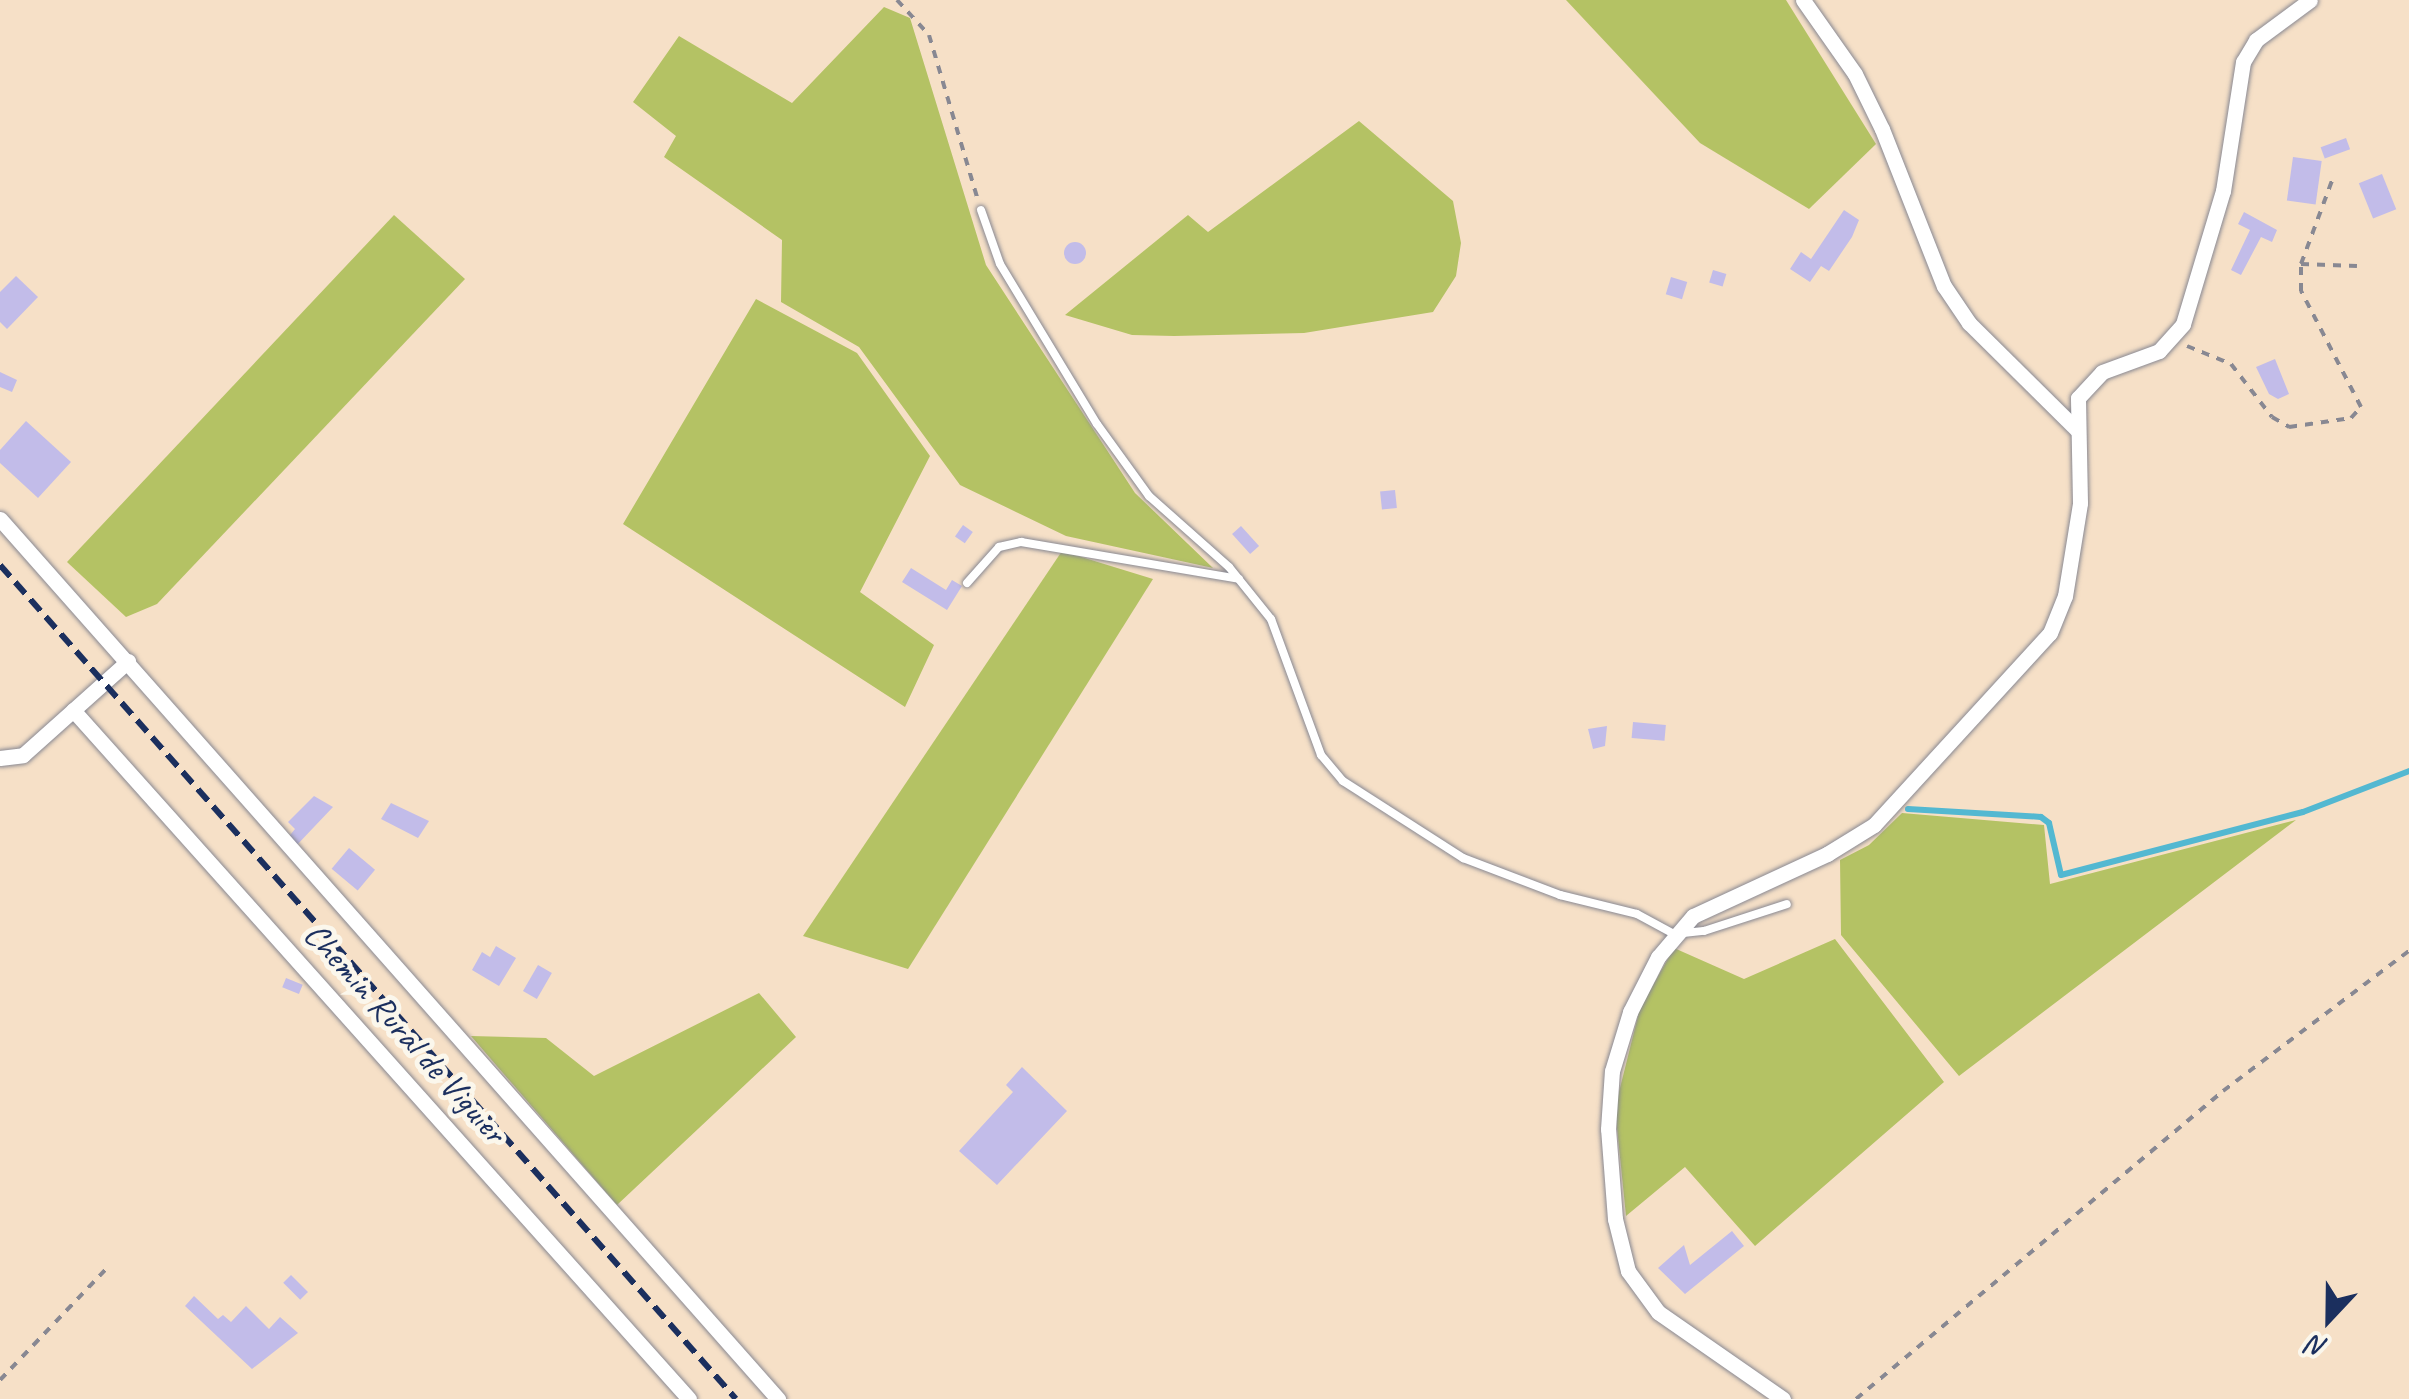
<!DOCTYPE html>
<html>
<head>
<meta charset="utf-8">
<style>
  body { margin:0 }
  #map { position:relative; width:2409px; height:1399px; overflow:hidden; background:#f6e0c7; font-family:Caveat,sans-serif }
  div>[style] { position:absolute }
  .green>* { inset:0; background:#b4c264 }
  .stream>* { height:6px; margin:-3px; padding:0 3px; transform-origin:3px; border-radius:3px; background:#53b8d1 }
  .building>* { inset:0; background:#c2bce9; transform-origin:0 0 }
  .round { border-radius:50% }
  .path>* { height:4px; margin-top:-2px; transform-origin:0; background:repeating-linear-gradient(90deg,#888892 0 8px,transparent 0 16px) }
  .roads { filter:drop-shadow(0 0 2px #888892) drop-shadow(0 0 2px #888892) }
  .lane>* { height:8px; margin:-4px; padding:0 4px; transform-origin:4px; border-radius:4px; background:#fff }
  .street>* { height:15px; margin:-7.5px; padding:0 7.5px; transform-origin:7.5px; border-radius:7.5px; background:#fff }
  .rail>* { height:6px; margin-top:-3px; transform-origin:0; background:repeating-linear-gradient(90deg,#1b2f5e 0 15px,transparent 0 23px) }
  span { translate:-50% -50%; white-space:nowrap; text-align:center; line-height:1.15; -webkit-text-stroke:10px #fbf7ec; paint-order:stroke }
  .street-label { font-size:35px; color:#1b2f5e }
  .north { position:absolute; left:2279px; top:1269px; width:100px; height:100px; -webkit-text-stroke:8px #fbf7ec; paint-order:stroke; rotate:202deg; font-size:28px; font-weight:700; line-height:40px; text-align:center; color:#1b2f5e }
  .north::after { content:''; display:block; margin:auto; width:35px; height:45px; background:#1b2f5e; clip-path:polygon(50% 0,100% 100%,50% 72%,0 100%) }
</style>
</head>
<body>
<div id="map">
  <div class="green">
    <i style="clip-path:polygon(1566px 0,1786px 0,1876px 144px,1809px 209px,1700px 143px)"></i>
    <i style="clip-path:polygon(884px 7px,910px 18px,986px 265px,1135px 493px,1213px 568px,1066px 536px,960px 485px,859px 347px,781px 302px,782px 240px,664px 157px,676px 136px,633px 102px,679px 36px,792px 103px)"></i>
    <i style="clip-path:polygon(1359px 121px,1453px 201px,1461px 243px,1456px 276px,1433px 312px,1304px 333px,1174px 336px,1132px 335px,1065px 315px,1188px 215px,1208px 232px)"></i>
    <i style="clip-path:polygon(394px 215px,465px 279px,157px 604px,126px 617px,67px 562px)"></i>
    <i style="clip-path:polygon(756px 299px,857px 353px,930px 456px,860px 592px,934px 645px,905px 707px,623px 524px)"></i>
    <i style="clip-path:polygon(1062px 551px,1153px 579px,908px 969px,803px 936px)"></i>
    <i style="clip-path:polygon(1902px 813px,2044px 825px,2050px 884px,2296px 820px,1959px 1076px,1841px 935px,1840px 860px,1869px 845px)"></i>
    <i style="clip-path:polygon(1835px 939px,1944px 1082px,1755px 1246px,1685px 1167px,1626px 1216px,1615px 1108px,1640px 1008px,1674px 948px,1744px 979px)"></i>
    <i style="clip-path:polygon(759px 993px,796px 1037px,617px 1205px,471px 1036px,546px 1038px,594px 1076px)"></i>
  </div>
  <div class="stream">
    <i style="left:1908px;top:809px;width:133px;rotate:3.4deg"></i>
    <i style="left:2041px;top:817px;width:10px;rotate:37deg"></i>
    <i style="left:2049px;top:823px;width:53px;rotate:77deg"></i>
    <i style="left:2061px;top:875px;width:250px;rotate:-14.6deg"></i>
    <i style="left:2303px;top:812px;width:114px;rotate:-21.1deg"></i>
  </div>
  <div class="building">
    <i style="left:2346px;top:138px;width:12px;height:27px;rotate:70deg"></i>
    <i style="left:2293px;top:157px;width:29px;height:44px;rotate:8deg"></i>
    <i style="left:2382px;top:174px;width:38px;height:25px;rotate:68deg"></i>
    <i style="clip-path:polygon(1844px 210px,1859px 220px,1852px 237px,1829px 271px,1821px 266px,1810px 282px,1790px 269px,1801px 252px,1811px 259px)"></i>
    <i style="clip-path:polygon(2244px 212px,2277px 230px,2272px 242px,2261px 237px,2241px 275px,2231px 270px,2250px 230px,2238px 224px)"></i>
    <i class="round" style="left:1064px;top:242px;width:22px;height:22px"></i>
    <i style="left:1713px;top:270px;width:14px;height:13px;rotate:17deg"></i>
    <i style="clip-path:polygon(16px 276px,38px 297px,7px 329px,0 322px,0 292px)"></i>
    <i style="left:1671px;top:277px;width:17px;height:18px;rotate:17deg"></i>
    <i style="clip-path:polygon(2275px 359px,2289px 394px,2278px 399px,2269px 394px,2256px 367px)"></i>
    <i style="clip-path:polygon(0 372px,17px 380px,12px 392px,0 387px)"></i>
    <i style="clip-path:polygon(26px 421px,71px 462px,38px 498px,0 463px,0 450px)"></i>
    <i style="left:1395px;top:490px;width:18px;height:15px;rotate:84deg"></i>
    <i style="left:963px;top:525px;width:12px;height:14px;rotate:35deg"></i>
    <i style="left:1241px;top:526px;width:27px;height:12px;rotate:48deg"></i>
    <i style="clip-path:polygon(911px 568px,946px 590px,952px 580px,962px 586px,947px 610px,902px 582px)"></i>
    <i style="left:1633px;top:722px;width:33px;height:16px;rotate:5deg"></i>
    <i style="clip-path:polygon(1607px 726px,1605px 746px,1593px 749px,1588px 729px)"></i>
    <i style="clip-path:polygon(314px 796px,333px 807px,295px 847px,287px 839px,295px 829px,288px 822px)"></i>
    <i style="clip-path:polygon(391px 803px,429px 821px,418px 838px,381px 819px)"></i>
    <i style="left:349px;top:848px;width:34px;height:27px;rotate:40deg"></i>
    <i style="clip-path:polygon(496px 946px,516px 958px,499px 986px,472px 970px,482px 952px,490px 957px)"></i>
    <i style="left:538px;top:965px;width:16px;height:30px;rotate:30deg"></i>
    <i style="left:286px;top:978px;width:18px;height:10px;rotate:22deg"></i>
    <i style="clip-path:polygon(1022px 1067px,1067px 1111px,997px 1185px,959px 1151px,1013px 1092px,1006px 1085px)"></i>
    <i style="clip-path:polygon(1732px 1231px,1744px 1246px,1685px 1294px,1658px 1268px,1684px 1245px,1690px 1265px)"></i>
    <i style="left:291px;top:1275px;width:24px;height:11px;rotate:45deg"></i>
    <i style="clip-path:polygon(194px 1296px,218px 1319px,223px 1315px,231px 1322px,246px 1306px,269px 1329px,280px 1317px,298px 1333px,252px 1369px,185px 1306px)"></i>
  </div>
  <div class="path">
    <i style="left:897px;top:0;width:47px;rotate:47.6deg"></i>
    <i style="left:929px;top:35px;width:172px;rotate:73.5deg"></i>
    <i style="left:2301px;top:264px;width:56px;rotate:2deg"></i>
    <i style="left:2187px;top:346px;width:48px;rotate:22.2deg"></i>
    <i style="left:2231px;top:364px;width:67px;rotate:52.3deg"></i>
    <i style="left:2272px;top:417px;width:20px;rotate:30deg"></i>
    <i style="left:2289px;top:427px;width:63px;rotate:-8.3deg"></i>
    <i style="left:2351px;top:418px;width:15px;rotate:-48deg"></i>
    <i style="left:2361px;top:407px;width:131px;rotate:-117.3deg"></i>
    <i style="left:2301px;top:291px;width:27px;rotate:-90deg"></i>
    <i style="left:2301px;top:264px;width:92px;rotate:-69.6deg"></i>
    <i style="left:0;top:1380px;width:155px;rotate:-46.3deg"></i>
    <i style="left:1856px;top:1399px;width:479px;rotate:-40deg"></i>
    <i style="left:2223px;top:1091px;width:233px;rotate:-37deg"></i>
  </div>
  <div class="roads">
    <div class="lane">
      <i style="left:981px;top:210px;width:57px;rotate:70.6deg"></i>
      <i style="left:1000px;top:264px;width:187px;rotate:58.8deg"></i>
      <i style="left:1097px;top:424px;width:89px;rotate:54.2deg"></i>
      <i style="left:1149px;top:496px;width:107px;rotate:41.6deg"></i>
      <i style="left:1229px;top:567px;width:67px;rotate:51.1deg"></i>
      <i style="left:1271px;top:619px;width:145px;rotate:69.8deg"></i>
      <i style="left:1321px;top:755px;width:34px;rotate:50deg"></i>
      <i style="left:1343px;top:781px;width:143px;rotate:32.7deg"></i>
      <i style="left:1463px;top:858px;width:104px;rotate:20.9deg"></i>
      <i style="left:1560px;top:895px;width:79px;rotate:13.9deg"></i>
      <i style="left:1637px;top:914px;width:42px;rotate:28.4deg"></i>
      <i style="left:1674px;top:934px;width:30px;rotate:-6deg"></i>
      <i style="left:1704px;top:931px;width:87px;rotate:-18deg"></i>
      <i style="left:967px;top:583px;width:48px;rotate:-48.4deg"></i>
      <i style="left:999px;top:547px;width:23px;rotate:-13deg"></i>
      <i style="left:1021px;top:542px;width:221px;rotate:9.6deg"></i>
    </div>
    <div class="street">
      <i style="left:1803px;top:0;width:90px;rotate:54.9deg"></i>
      <i style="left:1855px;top:74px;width:61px;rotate:63.9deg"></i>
      <i style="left:1882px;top:129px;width:169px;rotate:68.5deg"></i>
      <i style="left:1944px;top:286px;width:45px;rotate:56deg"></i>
      <i style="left:1969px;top:323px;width:151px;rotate:44.7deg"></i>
      <i style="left:0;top:519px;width:1175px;rotate:48.52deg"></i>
      <i style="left:73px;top:710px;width:924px;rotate:48.2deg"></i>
      <i style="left:0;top:758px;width:23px;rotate:-7deg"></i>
      <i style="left:23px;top:755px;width:141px;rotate:-41.8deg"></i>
      <i style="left:1783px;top:1399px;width:152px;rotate:-145.2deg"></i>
      <i style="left:1658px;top:1312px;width:51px;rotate:-126.2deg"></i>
      <i style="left:1628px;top:1271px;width:54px;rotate:-104deg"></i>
      <i style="left:1615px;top:1219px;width:90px;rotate:-94.4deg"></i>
      <i style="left:1608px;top:1129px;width:58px;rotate:-86.1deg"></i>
      <i style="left:1612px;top:1071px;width:62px;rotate:-73deg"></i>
      <i style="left:1630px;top:1012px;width:62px;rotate:-63deg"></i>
      <i style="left:1658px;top:957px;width:54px;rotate:-49.5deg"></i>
      <i style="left:1693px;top:916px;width:148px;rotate:-24.8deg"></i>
      <i style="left:1827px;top:854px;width:55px;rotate:-31.7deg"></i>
      <i style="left:1874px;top:825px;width:260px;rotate:-47.5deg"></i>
      <i style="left:2050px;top:633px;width:40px;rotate:-68deg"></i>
      <i style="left:2065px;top:596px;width:94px;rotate:-80.8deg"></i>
      <i style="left:2080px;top:503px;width:105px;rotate:-91.1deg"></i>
      <i style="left:2078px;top:398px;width:35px;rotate:-47deg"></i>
      <i style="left:2102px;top:372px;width:61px;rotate:-20.2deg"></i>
      <i style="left:2159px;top:351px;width:36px;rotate:-48deg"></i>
      <i style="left:2183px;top:324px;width:139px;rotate:-73.3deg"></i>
      <i style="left:2223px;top:191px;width:131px;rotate:-81.2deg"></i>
      <i style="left:2243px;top:62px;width:26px;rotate:-59deg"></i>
      <i style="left:2256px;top:40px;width:67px;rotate:-36.5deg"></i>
    </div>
  </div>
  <div class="rail">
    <i style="left:0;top:565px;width:1112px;rotate:48.57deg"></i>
  </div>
  <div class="street-label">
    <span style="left:405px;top:1033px;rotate:48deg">Chemin Rural de Viguier</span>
  </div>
  <div class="north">N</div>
</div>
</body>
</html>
